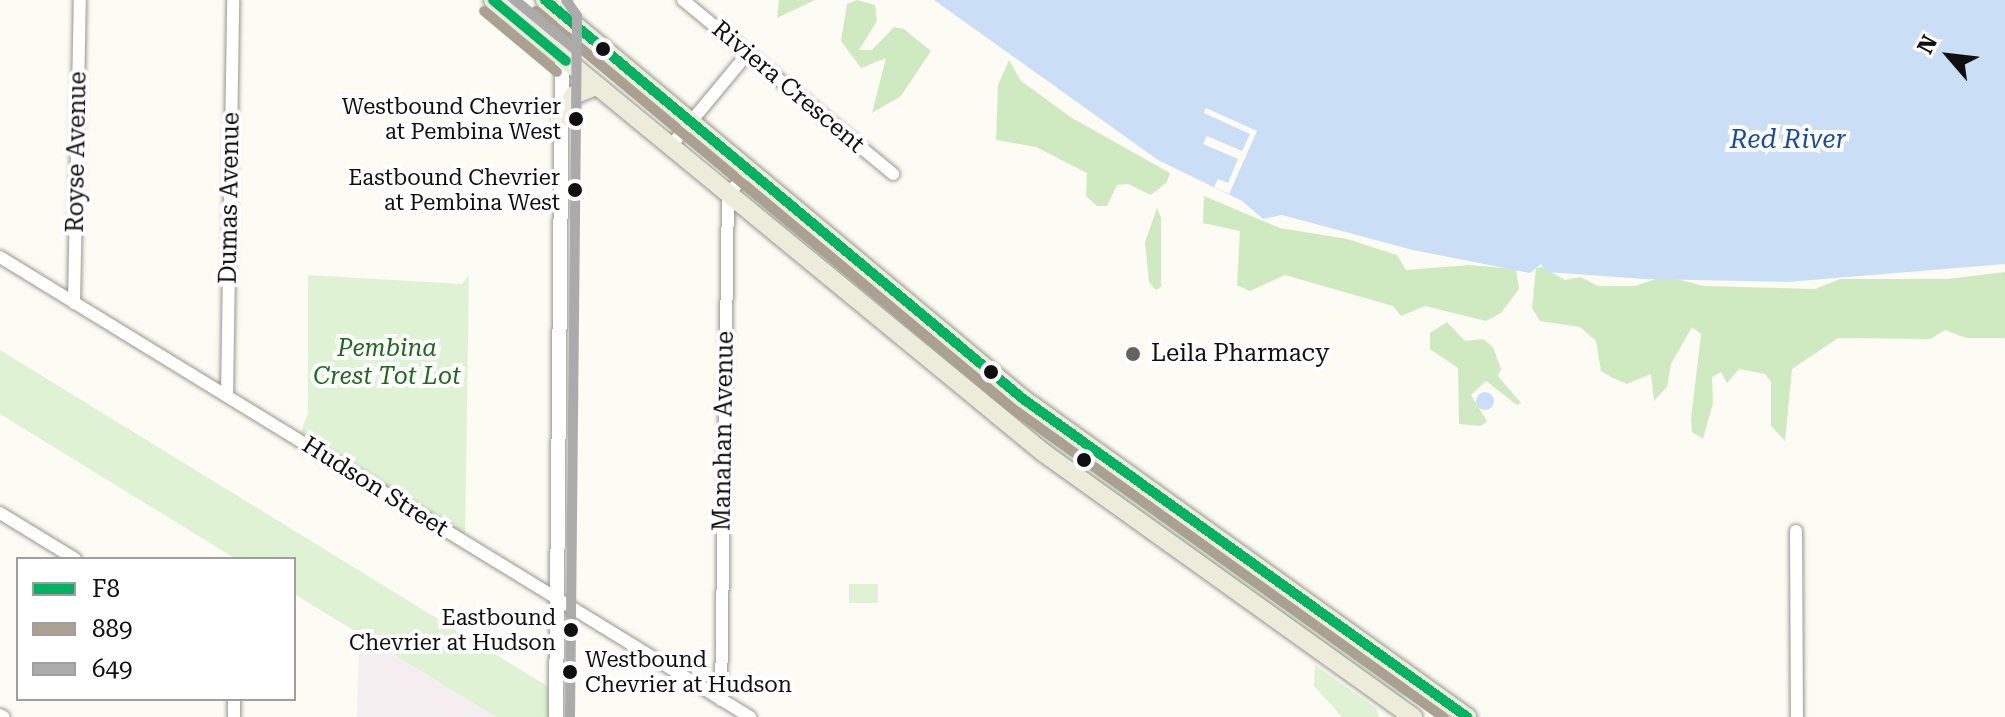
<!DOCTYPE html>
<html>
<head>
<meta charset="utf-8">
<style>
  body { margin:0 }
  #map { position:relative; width:2005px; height:717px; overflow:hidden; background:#fcfcf4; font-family:"Roboto Serif",serif }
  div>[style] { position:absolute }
  .industrial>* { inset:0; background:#f4eef0 }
  .green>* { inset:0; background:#e0f2d4; transform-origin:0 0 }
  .forest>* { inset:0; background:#cfeac1 }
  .water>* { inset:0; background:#cadff6 }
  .round { border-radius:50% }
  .pier>* { inset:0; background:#fcfcf4 }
  .roads { filter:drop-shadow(0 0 2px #969692) drop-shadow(0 0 2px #969692) }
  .minor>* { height:12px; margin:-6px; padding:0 6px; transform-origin:6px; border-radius:6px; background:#fffffd }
  .tertiary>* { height:14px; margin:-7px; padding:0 7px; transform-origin:7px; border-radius:7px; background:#fffffd }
  .primary>* { height:18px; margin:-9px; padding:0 9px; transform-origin:9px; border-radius:9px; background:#edebda }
  .bus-1>* { height:10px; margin:-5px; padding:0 5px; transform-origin:5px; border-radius:5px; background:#00b262 }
  .bus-2>* { height:10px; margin:-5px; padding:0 5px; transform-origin:5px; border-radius:5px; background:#aba192 }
  .bus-3>* { height:10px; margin:-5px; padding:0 5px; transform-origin:5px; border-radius:5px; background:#ababab }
  .dots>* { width:22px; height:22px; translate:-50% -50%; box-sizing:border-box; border:4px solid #fff; border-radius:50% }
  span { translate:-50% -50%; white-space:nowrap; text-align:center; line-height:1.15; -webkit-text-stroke:8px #fff; paint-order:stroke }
  .bus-label { font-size:22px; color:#0f0f0f }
  .right { translate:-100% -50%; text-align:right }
  .left { translate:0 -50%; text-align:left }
  .street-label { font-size:24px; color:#0f0f0f }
  .park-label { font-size:24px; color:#1f681d; font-style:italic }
  .poi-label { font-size:24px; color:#0f0f0f }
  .water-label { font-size:26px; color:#154ba3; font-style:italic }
  .legend { position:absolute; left:16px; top:557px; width:280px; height:144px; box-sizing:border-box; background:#fff; border:2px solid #9f9f9f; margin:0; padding:10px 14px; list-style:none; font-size:24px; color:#0f0f0f }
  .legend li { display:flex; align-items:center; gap:16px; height:40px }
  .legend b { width:40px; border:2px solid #9f9f9f }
  .north { position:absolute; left:1909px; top:16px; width:80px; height:80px; -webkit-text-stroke:6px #fff; paint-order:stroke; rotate:298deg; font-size:22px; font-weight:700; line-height:32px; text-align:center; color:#0f0f0f }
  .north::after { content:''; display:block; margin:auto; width:28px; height:36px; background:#0f0f0f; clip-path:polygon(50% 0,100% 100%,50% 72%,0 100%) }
</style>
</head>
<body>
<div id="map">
  <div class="industrial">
    <i style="clip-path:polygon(359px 634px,496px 717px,357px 717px)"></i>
  </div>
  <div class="green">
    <i style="clip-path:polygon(748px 170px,1019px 394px,1415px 681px,1398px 706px,1107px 501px,728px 197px)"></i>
    <i style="clip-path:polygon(308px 275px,462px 284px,469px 275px,465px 542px,298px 440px,308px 413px)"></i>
    <i style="clip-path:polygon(0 350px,557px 692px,556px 717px,496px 717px,294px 594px,294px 559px,236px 559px,0 414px)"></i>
    <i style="left:849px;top:584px;width:29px;height:19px"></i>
    <i style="clip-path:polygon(1315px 665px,1376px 708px,1379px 717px,1342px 717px,1314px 686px)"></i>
  </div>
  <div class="forest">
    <i style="clip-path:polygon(779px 0,815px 0,777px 18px)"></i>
    <i style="clip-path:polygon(857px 0,875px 5px,877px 21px,859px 50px,872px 50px,894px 27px,904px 29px,931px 51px,901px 96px,872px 113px,886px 58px,861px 68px,841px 41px,847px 4px)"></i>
    <i style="clip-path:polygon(1009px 60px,1021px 81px,1072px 118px,1170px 173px,1167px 182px,1151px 195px,1128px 184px,1117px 185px,1107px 206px,1097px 206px,1086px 196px,1087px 173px,1036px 147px,996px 140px,998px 85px)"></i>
    <i style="clip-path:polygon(1204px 196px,1280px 228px,1347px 239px,1397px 255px,1406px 270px,1469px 265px,1516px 269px,1519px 289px,1501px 313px,1486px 321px,1425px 306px,1401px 316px,1393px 306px,1285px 275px,1250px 291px,1237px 285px,1240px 231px,1203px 223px)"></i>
    <i style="clip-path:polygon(1157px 208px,1161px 218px,1161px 287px,1156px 290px,1149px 282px,1145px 242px)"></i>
    <i style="clip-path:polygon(1542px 267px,1565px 280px,1580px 277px,1598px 286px,1635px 286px,1665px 276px,1704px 286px,1815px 289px,1840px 279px,1947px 279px,2005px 272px,2005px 338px,1966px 338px,1945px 330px,1930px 339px,1838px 338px,1792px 369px,1785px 441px,1771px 426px,1771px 382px,1765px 374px,1739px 369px,1727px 383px,1721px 372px,1712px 377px,1713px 403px,1703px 439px,1692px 432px,1691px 419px,1701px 334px,1692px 327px,1671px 364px,1667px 387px,1654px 401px,1651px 374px,1627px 384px,1611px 377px,1601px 371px,1596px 341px,1580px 327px,1540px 321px,1532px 308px,1536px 268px)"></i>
    <i style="clip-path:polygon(1447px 322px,1465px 341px,1483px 339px,1493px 347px,1501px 369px,1498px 376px,1521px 403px,1517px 405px,1486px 381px,1471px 395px,1487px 421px,1481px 426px,1459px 424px,1458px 368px,1430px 349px,1430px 333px)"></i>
  </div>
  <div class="water">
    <i style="clip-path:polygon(934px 0,2005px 0,2005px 264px,1787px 282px,1645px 279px,1546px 272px,1541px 264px,1530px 273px,1413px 250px,1282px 215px,1263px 219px,1242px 201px,1158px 160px)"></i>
    <i class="round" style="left:1476px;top:392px;width:18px;height:18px"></i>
  </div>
  <div class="pier">
    <i style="clip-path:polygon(1206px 108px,1257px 131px,1229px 194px,1214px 187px,1218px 179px,1228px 183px,1238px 159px,1203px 144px,1207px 136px,1242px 151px,1250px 134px,1204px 113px)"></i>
  </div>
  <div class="roads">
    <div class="minor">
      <i style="left:683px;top:0;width:273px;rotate:39.6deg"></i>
      <i style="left:562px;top:57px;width:57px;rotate:-88deg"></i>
      <i style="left:670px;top:147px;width:122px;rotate:-50.3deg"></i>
      <i style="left:0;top:257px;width:880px;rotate:31.52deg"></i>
      <i style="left:74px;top:303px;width:303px;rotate:-88.9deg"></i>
      <i style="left:227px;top:396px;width:396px;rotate:-89.1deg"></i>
      <i style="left:0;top:513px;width:88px;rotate:31.5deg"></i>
      <i style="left:1796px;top:531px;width:186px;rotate:89.7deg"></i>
      <i style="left:234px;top:699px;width:18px;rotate:90deg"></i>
      <i style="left:721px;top:700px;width:505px;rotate:-89.21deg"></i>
      <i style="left:728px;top:195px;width:32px;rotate:-51deg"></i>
      <i style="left:0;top:715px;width:4px;rotate:27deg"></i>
    </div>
    <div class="tertiary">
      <i style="left:556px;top:717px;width:660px;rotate:-89.48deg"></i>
    </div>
    <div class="primary">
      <i style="left:493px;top:0;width:713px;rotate:39.43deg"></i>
      <i style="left:1044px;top:453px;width:454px;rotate:35.6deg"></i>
      <i style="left:545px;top:0;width:621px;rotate:39.84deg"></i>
      <i style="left:1022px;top:398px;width:548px;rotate:35.63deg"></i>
      <i style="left:562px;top:117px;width:25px;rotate:-61deg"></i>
      <i style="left:574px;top:95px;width:24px;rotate:-22deg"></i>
    </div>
  </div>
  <div class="bus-1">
    <i style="left:493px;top:0;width:95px;rotate:39.9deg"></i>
    <i style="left:545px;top:0;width:621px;rotate:39.84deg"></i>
    <i style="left:1022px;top:398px;width:548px;rotate:35.63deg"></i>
  </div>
  <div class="bus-2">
    <i style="left:484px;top:11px;width:95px;rotate:39.9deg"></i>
    <i style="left:536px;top:11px;width:621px;rotate:39.84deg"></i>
    <i style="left:1013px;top:409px;width:529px;rotate:35.61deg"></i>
  </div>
  <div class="bus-3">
    <i style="left:515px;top:0;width:72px;rotate:39.4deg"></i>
    <i style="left:566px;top:0;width:19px;rotate:55deg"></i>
    <i style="left:577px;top:16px;width:701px;rotate:90.57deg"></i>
  </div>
  <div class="dots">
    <i style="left:603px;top:49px;background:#0f0f0f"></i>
    <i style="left:576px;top:119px;background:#0f0f0f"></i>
    <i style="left:575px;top:190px;background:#0f0f0f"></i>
    <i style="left:1133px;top:354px;background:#62625f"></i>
    <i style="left:991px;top:372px;background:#0f0f0f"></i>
    <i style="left:1084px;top:460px;background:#0f0f0f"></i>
    <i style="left:571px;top:630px;background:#0f0f0f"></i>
    <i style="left:570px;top:672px;background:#0f0f0f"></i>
  </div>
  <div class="bus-label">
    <span class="right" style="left:561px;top:119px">Westbound Chevrier<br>at Pembina West</span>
    <span class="right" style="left:560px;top:190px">Eastbound Chevrier<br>at Pembina West</span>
    <span class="right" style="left:556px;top:630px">Eastbound<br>Chevrier at Hudson</span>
    <span class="left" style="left:585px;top:672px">Westbound<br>Chevrier at Hudson</span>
  </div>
  <div class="street-label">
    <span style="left:788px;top:87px;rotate:40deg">Riviera Crescent</span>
    <span style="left:77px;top:152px;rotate:-89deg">Royse Avenue</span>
    <span style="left:230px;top:198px;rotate:-89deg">Dumas Avenue</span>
    <span style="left:724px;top:431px;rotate:-89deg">Manahan Avenue</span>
    <span style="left:375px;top:487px;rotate:32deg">Hudson Street</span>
  </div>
  <div class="park-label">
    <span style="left:387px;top:363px">Pembina<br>Crest Tot Lot</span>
  </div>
  <div class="poi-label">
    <span class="left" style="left:1151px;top:354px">Leila Pharmacy</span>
  </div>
  <div class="water-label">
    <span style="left:1788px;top:140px">Red River</span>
  </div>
  <ul class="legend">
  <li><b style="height:10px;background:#00b262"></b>F8</li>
  <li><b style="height:10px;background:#aba192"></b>889</li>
  <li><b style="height:10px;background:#ababab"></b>649</li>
  </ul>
  <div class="north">N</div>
</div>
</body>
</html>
